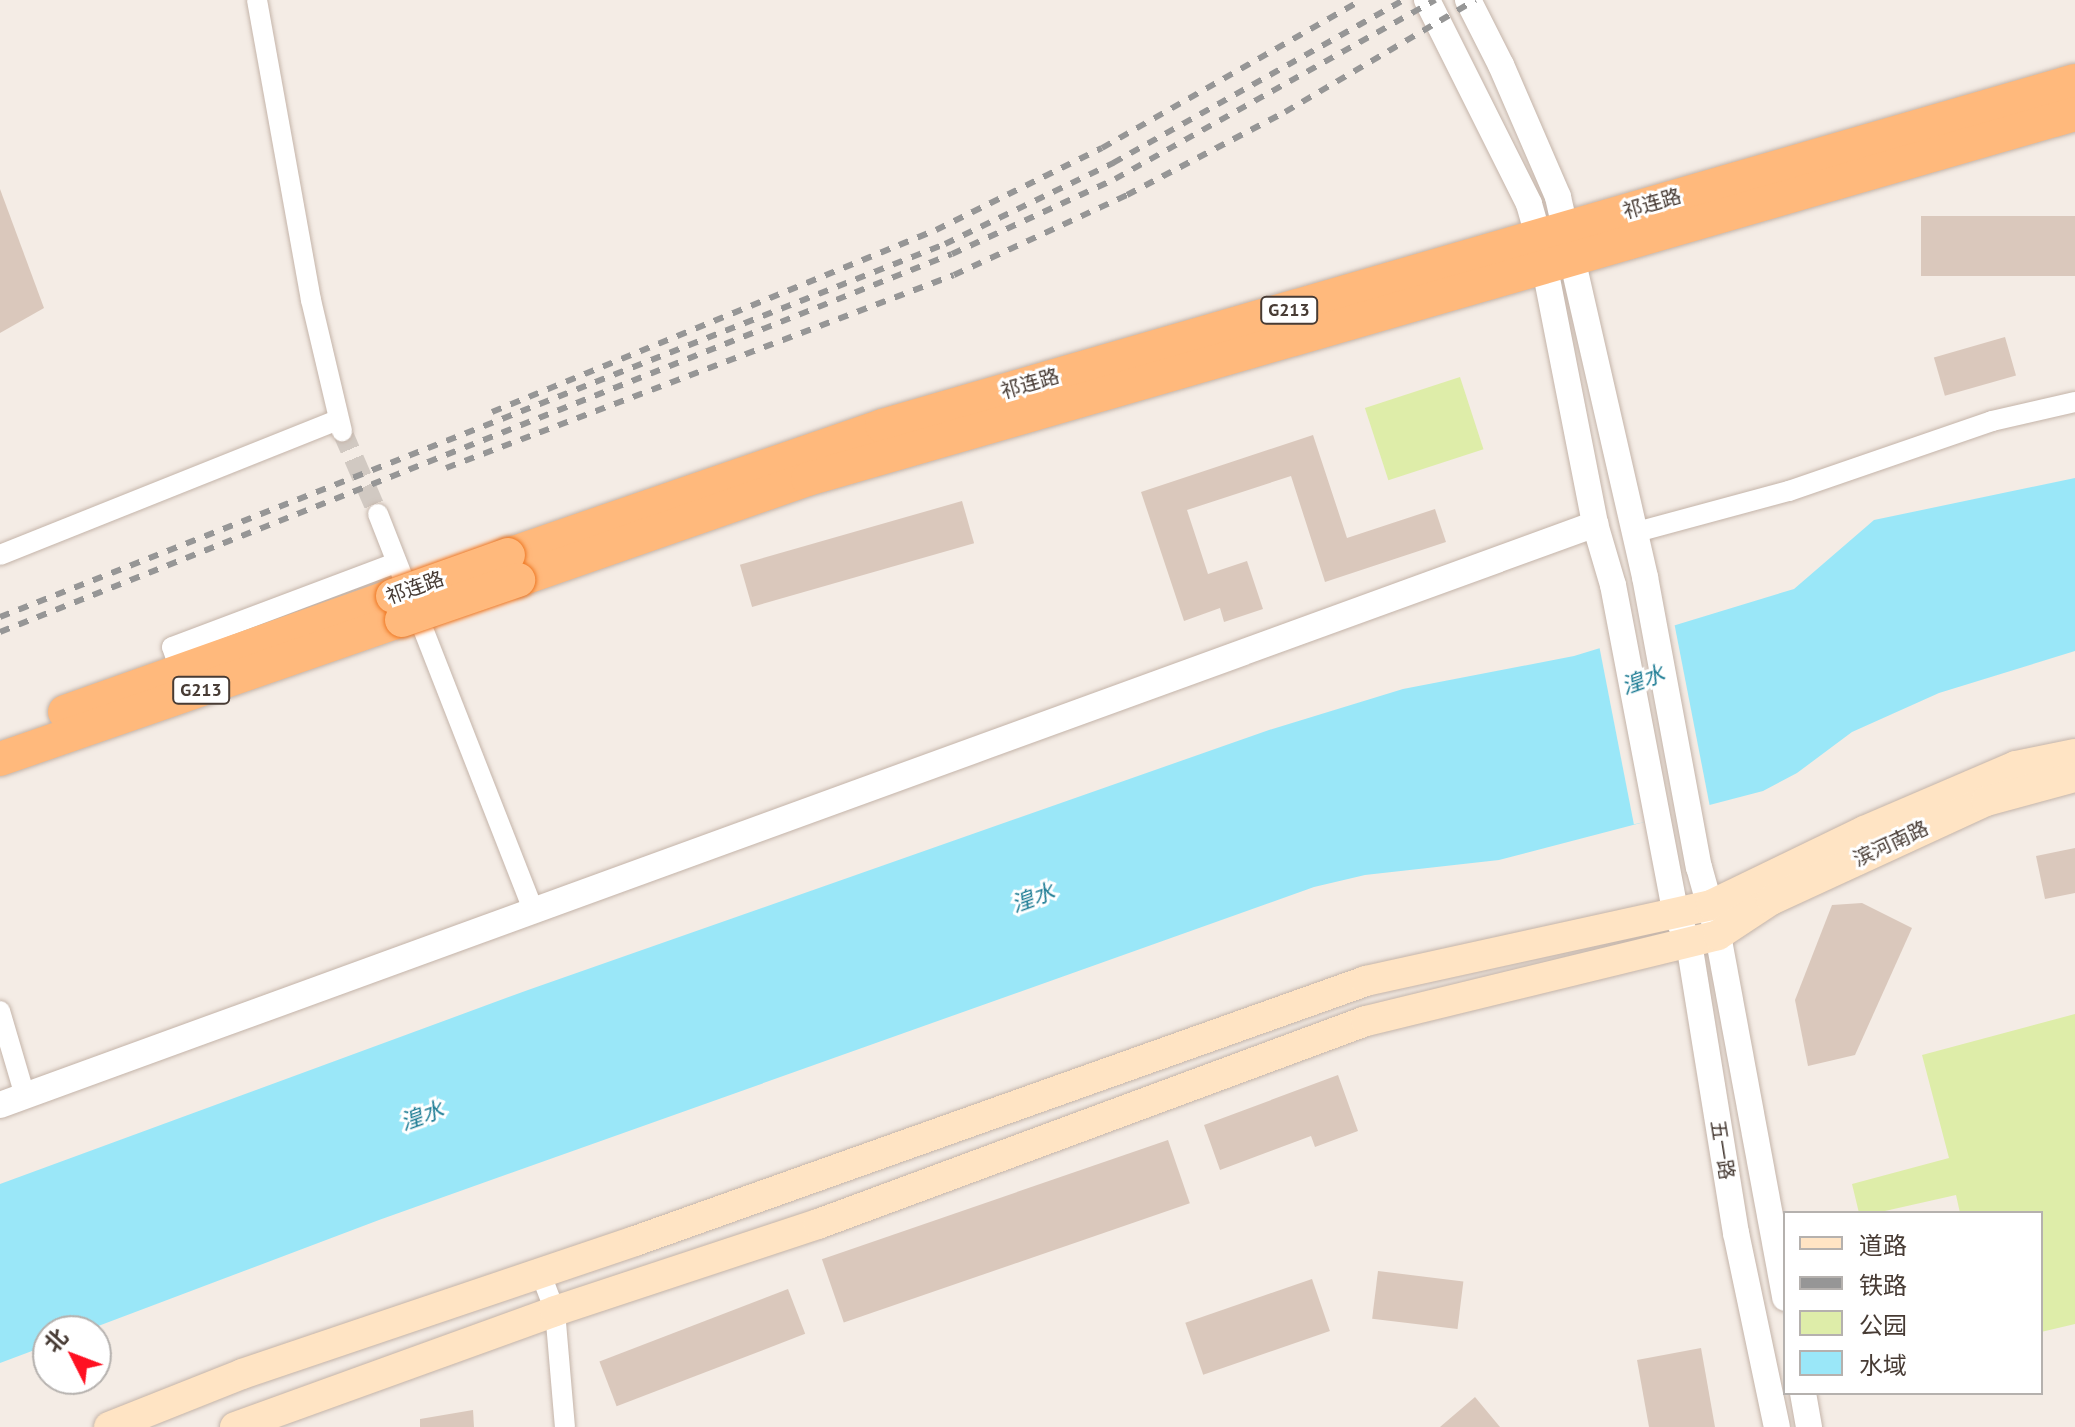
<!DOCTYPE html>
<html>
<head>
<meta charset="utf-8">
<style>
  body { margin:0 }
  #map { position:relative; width:2075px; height:1427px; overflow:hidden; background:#f4ece5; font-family:"PT Sans","Noto Sans SC",sans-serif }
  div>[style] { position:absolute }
  .green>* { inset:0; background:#deeda9; transform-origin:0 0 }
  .water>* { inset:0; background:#9ae7f8 }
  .pier>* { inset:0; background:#f4ece5; transform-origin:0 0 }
  .building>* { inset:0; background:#dac8bc; transform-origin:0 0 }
  .minor-tunnel>* { height:20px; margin-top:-10px; transform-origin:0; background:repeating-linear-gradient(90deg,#d1c9c2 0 20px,transparent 0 30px) }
  .roads { filter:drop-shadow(0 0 2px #c4b4a9) drop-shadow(0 0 2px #c4b4a9) }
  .minor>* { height:20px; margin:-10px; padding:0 10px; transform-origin:10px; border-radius:10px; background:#fff }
  .tertiary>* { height:26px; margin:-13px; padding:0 13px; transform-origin:13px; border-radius:13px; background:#fff }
  .secondary>* { height:30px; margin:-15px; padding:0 15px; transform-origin:15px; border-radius:15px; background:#ffe4c4 }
  .trunk>* { height:34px; margin:-17px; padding:0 17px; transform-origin:17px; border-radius:17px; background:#ffb97c }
  .rail>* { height:6px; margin-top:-3px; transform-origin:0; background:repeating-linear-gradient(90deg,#969696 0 10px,transparent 0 20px) }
  .bridges { filter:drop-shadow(0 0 2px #ef7824) drop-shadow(0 0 2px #ef7824) }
  .trunk-bridge>* { height:34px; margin:-17px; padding:0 17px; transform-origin:17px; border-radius:17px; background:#ffb97c }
  span { translate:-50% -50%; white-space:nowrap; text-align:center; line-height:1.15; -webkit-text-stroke:6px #fff; paint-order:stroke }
  .shield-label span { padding:2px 6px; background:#fff; border:2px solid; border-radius:6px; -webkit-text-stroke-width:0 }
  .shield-label { font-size:18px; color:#473b34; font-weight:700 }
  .street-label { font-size:20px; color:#473b34 }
  .water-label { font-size:22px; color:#1d7c94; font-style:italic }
  .legend { position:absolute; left:1783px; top:1211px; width:260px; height:184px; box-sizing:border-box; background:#fff; border:2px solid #b5b1ae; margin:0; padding:10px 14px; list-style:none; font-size:24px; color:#473b34 }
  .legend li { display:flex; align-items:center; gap:16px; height:40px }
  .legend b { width:40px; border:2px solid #b5b1ae }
  .north { position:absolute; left:32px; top:1315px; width:80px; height:80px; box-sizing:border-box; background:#fff; border:2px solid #b5b1ae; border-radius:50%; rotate:312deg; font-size:22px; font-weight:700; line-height:32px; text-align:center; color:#473b34 }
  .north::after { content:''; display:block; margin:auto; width:28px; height:36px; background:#f12; clip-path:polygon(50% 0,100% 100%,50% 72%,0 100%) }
</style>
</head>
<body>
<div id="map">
  <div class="green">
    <i style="left:1460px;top:377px;width:76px;height:100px;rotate:72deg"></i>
    <i style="clip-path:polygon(2075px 1014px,2075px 1324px,2041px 1332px,2041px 1213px,1960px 1213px,1956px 1195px,1876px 1213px,1859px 1213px,1852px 1184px,1949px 1158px,1922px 1055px)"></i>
  </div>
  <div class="water">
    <i style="clip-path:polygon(2075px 478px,2075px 651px,1939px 693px,1852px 732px,1797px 773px,1763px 791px,1499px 860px,1365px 875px,1314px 887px,379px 1220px,85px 1331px,48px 1331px,48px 1345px,0 1363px,0 1184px,528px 990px,1269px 730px,1403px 689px,1574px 656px,1794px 589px,1874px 520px)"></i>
  </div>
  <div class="pier">
    <i style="left:1674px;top:622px;width:191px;height:78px;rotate:79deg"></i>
  </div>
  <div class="building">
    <i style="clip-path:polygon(0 189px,44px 308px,0 333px)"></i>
    <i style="left:2075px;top:216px;width:60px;height:154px;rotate:90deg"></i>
    <i style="left:2005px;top:337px;width:40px;height:74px;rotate:74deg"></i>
    <i style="clip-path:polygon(1313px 435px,1347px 538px,1435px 509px,1446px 542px,1325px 582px,1291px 476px,1187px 510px,1208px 574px,1247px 561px,1263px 609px,1224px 622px,1220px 608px,1184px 621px,1141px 492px)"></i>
    <i style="left:962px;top:501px;width:44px;height:231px;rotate:74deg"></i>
    <i style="clip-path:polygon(2075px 848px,2075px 893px,2045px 899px,2036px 856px)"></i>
    <i style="clip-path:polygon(1862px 903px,1912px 928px,1855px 1055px,1808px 1066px,1795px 1000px,1832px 905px)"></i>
    <i style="clip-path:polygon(1338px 1075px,1358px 1131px,1315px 1147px,1311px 1136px,1220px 1170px,1204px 1125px)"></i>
    <i style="left:1168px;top:1140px;width:67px;height:366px;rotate:71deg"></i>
    <i style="left:1378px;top:1271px;width:86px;height:48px;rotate:7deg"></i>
    <i style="left:1312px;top:1279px;width:55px;height:134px;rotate:71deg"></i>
    <i style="left:788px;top:1289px;width:48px;height:202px;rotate:69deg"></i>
    <i style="clip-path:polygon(1701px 1348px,1715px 1427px,1649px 1427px,1637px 1360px)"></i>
    <i style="clip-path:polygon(1475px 1397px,1500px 1427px,1440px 1427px)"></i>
    <i style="clip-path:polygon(473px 1410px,474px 1427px,420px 1427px,420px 1419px)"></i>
  </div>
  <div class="minor-tunnel">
    <i style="left:342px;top:431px;width:90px;rotate:66.6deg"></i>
  </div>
  <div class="roads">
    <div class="minor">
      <i style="left:257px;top:0;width:305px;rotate:79.8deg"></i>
      <i style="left:311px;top:300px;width:135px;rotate:76.7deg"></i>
      <i style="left:378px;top:514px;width:425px;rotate:68.6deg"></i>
      <i style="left:1633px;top:533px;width:162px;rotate:-15.1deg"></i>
      <i style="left:1789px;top:491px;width:215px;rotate:-19deg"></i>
      <i style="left:1992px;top:421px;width:85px;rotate:-12.9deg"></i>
      <i style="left:0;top:555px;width:364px;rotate:-21.8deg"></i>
      <i style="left:180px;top:670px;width:24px;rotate:-109deg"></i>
      <i style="left:172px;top:647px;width:239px;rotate:-20.6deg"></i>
      <i style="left:0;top:1011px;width:89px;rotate:73.6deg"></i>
      <i style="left:540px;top:1272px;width:42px;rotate:69deg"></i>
      <i style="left:555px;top:1311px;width:116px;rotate:85.1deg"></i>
    </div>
    <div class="tertiary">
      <i style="left:1427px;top:0;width:228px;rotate:63.4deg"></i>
      <i style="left:1529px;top:204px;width:35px;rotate:74deg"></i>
      <i style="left:1539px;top:238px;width:291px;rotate:78.9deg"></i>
      <i style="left:1595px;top:524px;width:64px;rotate:73.6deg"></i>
      <i style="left:1613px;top:585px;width:335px;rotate:79.2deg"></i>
      <i style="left:1676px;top:914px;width:32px;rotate:66deg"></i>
      <i style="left:1689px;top:943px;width:294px;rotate:80.8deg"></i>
      <i style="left:1736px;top:1233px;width:198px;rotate:78.1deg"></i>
      <i style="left:1468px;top:0;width:73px;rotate:63.1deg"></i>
      <i style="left:1501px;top:65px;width:144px;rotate:66.6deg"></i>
      <i style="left:1558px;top:197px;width:390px;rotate:77.1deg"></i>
      <i style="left:1645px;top:577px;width:295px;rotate:79.5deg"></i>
      <i style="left:1699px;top:867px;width:71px;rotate:74.4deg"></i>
      <i style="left:1718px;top:935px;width:369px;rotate:79.5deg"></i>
      <i style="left:0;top:1105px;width:1698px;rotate:-20.01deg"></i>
      <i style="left:1803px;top:1393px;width:35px;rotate:80deg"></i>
    </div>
    <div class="secondary">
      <i style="left:109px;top:1427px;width:143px;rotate:-21.7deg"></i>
      <i style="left:242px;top:1374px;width:415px;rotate:-18.7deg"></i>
      <i style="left:635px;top:1241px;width:776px;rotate:-19.58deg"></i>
      <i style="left:1366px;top:981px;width:353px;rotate:-12.4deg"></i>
      <i style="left:1711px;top:905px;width:170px;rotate:-25.8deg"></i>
      <i style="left:1864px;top:831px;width:165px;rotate:-23.2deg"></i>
      <i style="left:2016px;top:766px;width:60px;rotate:-11.5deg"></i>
      <i style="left:235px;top:1427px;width:340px;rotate:-19.9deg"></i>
      <i style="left:555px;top:1311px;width:277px;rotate:-18.3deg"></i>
      <i style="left:818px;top:1224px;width:584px;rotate:-20.33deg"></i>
      <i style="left:1366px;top:1021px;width:362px;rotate:-13.7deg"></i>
      <i style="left:1718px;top:935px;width:64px;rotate:-33.4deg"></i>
      <i style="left:1771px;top:900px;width:237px;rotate:-24.7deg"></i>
      <i style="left:1986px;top:801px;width:92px;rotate:-15.1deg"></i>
    </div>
    <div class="trunk">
      <i style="left:508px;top:555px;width:396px;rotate:-19deg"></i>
      <i style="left:882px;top:426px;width:1242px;rotate:-16.13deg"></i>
      <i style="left:518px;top:580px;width:307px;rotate:-19.2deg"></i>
      <i style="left:808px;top:479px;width:1319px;rotate:-16.07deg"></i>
      <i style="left:65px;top:712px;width:348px;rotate:-19.5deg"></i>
      <i style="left:0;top:759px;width:425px;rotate:-19.1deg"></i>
    </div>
  </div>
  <div class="rail">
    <i style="left:492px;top:412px;width:480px;rotate:-22.3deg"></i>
    <i style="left:936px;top:230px;width:185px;rotate:-26.3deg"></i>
    <i style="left:1102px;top:148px;width:298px;rotate:-29.7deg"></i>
    <i style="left:446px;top:468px;width:543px;rotate:-20.8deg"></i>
    <i style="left:954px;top:275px;width:191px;rotate:-24.8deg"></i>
    <i style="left:1127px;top:195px;width:178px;rotate:-27.7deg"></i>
    <i style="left:1285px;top:112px;width:221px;rotate:-30.5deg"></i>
    <i style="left:0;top:617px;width:1016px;rotate:-21.54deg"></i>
    <i style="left:945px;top:244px;width:187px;rotate:-25.7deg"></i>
    <i style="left:1113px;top:163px;width:333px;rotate:-29.3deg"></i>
    <i style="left:0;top:632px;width:1024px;rotate:-21.66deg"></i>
    <i style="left:952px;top:254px;width:179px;rotate:-24.7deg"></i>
    <i style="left:1115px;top:179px;width:367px;rotate:-29.2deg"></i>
  </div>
  <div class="bridges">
    <div class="trunk-bridge">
      <i style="left:393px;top:596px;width:122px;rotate:-19.6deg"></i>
      <i style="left:402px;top:620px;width:123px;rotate:-19deg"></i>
    </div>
  </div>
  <div class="shield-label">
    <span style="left:1289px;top:310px">G213</span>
    <span style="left:201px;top:690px">G213</span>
  </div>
  <div class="street-label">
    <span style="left:1652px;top:204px;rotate:-16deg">祁连路</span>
    <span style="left:1030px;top:384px;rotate:-16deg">祁连路</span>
    <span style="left:415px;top:588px;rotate:-20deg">祁连路</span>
    <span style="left:1891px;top:844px;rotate:-25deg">滨河南路</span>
    <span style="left:1722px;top:1150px;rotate:81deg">五一路</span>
  </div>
  <div class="water-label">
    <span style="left:1643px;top:680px;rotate:-20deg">湟水</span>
    <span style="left:1033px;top:898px;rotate:-20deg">湟水</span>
    <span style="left:422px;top:1116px;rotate:-20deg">湟水</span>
  </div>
  <ul class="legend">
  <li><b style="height:10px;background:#ffe4c4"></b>道路</li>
  <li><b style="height:10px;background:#969696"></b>铁路</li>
  <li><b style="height:22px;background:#deeda9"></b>公园</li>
  <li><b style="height:22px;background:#9ae7f8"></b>水域</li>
  </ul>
  <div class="north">北</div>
</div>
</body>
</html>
